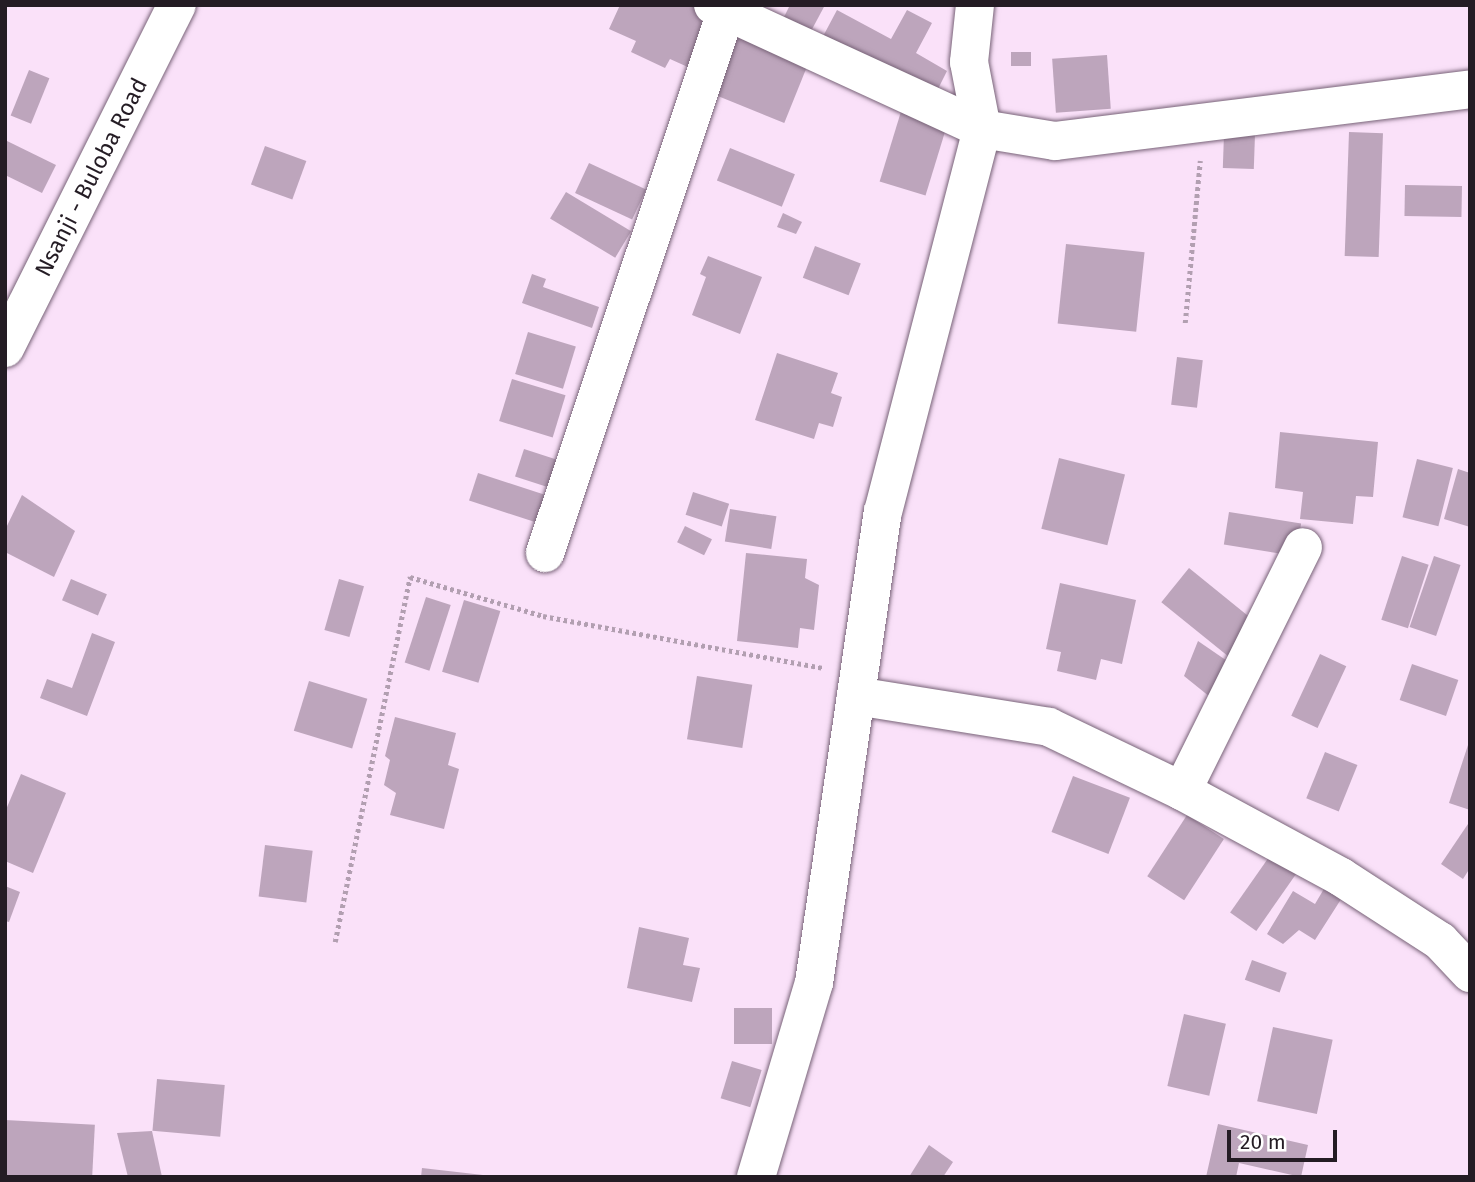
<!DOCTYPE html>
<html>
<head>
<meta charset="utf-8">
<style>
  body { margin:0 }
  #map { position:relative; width:1475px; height:1182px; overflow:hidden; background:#fae1f9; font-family:"Fira Sans",sans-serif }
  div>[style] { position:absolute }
  .building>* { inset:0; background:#bda5bc; transform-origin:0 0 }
  .path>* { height:4.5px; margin-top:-2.25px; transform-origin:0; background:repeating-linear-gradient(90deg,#b29fb1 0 3.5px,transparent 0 7px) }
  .roads { filter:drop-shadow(0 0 2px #786378) drop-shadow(0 0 2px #786378) }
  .minor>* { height:38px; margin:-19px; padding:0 19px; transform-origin:19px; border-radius:19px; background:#fff }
  .major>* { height:38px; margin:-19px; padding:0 19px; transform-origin:19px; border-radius:19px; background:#fff }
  span { translate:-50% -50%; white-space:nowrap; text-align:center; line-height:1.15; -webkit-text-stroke:6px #fff; paint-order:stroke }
  .street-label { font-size:23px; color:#241c24 }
  .frame { position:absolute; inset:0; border:7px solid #241c24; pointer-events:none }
  .scale { position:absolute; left:1227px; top:1130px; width:110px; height:32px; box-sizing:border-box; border:4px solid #241c24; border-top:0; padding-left:9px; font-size:21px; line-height:24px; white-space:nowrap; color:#241c24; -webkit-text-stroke:5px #fff; paint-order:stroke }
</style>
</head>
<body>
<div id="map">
  <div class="building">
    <i style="clip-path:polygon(620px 5px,693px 5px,714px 15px,690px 68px,670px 59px,665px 68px,631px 52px,636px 41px,609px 29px)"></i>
    <i style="clip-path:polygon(790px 5px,825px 5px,810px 33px,783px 19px)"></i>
    <i style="clip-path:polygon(837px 10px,891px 39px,907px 10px,932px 23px,916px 53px,947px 71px,932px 101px,820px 42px)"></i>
    <i style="left:735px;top:34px;width:79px;height:64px;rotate:22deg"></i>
    <i style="left:1011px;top:52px;width:20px;height:14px"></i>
    <i style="left:1107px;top:55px;width:54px;height:55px;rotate:86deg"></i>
    <i style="left:29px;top:70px;width:22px;height:49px;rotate:22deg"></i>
    <i style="left:903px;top:105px;width:48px;height:80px;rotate:17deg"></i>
    <i style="left:1349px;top:132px;width:34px;height:124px;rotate:2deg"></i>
    <i style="left:1224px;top:134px;width:31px;height:34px;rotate:2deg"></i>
    <i style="clip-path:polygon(5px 140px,56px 165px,42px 193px,5px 175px)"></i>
    <i style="left:265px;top:146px;width:44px;height:41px;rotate:20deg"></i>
    <i style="left:730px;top:148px;width:70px;height:35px;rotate:22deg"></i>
    <i style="left:589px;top:163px;width:63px;height:33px;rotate:25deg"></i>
    <i style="left:1405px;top:185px;width:57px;height:31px;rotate:1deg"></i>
    <i style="left:566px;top:192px;width:76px;height:31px;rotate:31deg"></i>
    <i style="clip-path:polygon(783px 213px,802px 222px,796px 234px,777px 227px)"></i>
    <i style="left:1066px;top:244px;width:79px;height:80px;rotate:6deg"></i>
    <i style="left:815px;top:246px;width:49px;height:34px;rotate:21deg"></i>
    <i style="clip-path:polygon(708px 256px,762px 277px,740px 334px,692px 315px,706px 277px,700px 274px)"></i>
    <i style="clip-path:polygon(532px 274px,546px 279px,543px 287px,599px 307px,592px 328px,522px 303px)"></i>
    <i style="left:528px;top:332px;width:50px;height:44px;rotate:17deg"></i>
    <i style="clip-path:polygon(777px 353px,838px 373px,831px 393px,842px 397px,833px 427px,819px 423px,814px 439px,755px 420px)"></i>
    <i style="left:1177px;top:357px;width:26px;height:48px;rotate:7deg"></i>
    <i style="left:512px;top:379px;width:56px;height:44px;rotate:17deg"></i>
    <i style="clip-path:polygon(1280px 432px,1378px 442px,1373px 497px,1356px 496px,1353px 524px,1300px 519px,1303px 492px,1275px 488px)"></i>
    <i style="left:524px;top:449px;width:43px;height:29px;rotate:18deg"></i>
    <i style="left:1059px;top:458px;width:68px;height:73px;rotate:14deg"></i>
    <i style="left:1417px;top:459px;width:37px;height:60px;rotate:14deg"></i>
    <i style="clip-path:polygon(1458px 469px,1470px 473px,1470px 527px,1444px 519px)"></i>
    <i style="left:478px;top:473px;width:79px;height:29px;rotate:18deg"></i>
    <i style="left:693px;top:492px;width:38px;height:24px;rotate:18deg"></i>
    <i style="clip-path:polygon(22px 495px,75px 531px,54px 577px,5px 552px,5px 530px)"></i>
    <i style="left:730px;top:509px;width:47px;height:33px;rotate:9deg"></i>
    <i style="left:1229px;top:512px;width:73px;height:33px;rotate:9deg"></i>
    <i style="left:685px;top:526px;width:30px;height:18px;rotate:26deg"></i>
    <i style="clip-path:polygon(746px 553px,807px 559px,805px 578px,819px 585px,814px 630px,800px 628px,798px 648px,737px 641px)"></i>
    <i style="left:1402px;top:556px;width:28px;height:67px;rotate:18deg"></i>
    <i style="left:1434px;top:556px;width:28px;height:75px;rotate:19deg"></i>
    <i style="left:1189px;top:568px;width:92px;height:44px;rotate:39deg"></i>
    <i style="left:71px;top:579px;width:39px;height:23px;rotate:23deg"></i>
    <i style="left:339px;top:579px;width:26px;height:53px;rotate:16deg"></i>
    <i style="clip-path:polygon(1060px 583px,1136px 600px,1122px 664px,1101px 659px,1096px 680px,1057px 671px,1061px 652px,1046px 649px)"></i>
    <i style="left:426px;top:597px;width:26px;height:69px;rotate:18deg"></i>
    <i style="left:464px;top:600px;width:38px;height:75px;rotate:17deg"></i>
    <i style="clip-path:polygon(92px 633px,115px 642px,87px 716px,40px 698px,47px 679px,72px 688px)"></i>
    <i style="clip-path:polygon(1198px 641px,1233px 665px,1215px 701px,1184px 676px)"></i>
    <i style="left:1320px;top:654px;width:29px;height:68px;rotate:25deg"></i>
    <i style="left:1412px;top:664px;width:49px;height:38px;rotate:19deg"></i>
    <i style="left:697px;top:676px;width:56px;height:64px;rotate:9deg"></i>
    <i style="left:309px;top:681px;width:61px;height:52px;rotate:17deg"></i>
    <i style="clip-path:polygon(395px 717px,456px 733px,448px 765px,459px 769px,444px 829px,390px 815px,396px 793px,384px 785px,390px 760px,385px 756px)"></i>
    <i style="clip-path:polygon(1469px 742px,1470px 742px,1470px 810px,1449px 803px)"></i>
    <i style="left:1325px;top:752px;width:35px;height:50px;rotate:22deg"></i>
    <i style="clip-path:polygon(21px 774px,66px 793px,33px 873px,5px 861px,5px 812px)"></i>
    <i style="left:1073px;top:776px;width:61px;height:60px;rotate:21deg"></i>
    <i style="left:1187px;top:815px;width:44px;height:73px;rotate:33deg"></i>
    <i style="clip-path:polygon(1470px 821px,1470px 868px,1463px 879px,1441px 864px)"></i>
    <i style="left:265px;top:845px;width:48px;height:52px;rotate:7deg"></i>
    <i style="left:1276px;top:847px;width:32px;height:80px;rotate:35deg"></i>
    <i style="clip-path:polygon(1328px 882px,1345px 893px,1315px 940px,1299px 930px,1283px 944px,1267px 934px,1293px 891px,1315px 904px)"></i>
    <i style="clip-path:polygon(5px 886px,20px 892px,9px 922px,5px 921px)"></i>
    <i style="clip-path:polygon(639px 927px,689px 938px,683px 965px,700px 968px,692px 1002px,627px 988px)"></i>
    <i style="left:1252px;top:960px;width:37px;height:21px;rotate:20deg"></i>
    <i style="left:734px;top:1008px;width:38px;height:36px"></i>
    <i style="left:1184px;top:1014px;width:43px;height:74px;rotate:13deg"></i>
    <i style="left:1273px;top:1027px;width:61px;height:76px;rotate:12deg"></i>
    <i style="left:732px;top:1061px;width:31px;height:39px;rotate:17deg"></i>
    <i style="left:157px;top:1079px;width:68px;height:52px;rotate:5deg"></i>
    <i style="left:5px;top:1120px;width:90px;height:57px;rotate:3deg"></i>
    <i style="clip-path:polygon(1218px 1124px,1308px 1145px,1301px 1177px,1239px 1163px,1236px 1177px,1206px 1177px)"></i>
    <i style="clip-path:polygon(152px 1131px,162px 1177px,128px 1177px,117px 1133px)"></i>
    <i style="clip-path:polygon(929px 1145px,953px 1162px,943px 1177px,909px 1177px)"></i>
    <i style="clip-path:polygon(422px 1168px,483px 1175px,483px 1177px,421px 1177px)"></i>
  </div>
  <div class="path">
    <i style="left:1185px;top:323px;width:163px;rotate:-84.7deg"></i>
    <i style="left:335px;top:942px;width:373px;rotate:-78.4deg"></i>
    <i style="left:410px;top:577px;width:139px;rotate:16.3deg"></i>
    <i style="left:543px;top:616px;width:286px;rotate:10.5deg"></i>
  </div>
  <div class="roads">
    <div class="minor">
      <i style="left:713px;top:5px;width:296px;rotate:24.7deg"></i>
      <i style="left:982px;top:129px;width:74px;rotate:9.3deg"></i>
      <i style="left:1055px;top:141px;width:418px;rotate:-7.1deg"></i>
      <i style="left:545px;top:553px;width:570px;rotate:-71.5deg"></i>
      <i style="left:856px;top:696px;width:195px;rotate:9.1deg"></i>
      <i style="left:1049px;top:727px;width:148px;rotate:25.7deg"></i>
      <i style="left:1182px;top:791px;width:181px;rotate:28.4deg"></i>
      <i style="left:1341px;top:877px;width:118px;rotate:32.9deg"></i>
      <i style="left:1440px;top:941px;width:44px;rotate:46.8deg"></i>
      <i style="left:1182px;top:791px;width:272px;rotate:-63.6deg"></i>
      <i style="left:756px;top:1177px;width:202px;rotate:-73.4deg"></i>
      <i style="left:814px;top:983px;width:476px;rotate:-81.7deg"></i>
      <i style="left:883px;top:512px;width:396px;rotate:-75.5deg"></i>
      <i style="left:982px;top:129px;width:68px;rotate:-101deg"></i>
      <i style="left:969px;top:62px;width:57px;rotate:-84deg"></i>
    </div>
    <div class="major">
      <i style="left:5px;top:348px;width:384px;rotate:-63.4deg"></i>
    </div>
  </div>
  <div class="street-label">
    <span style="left:91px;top:177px;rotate:-63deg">Nsanji - Buloba Road</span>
  </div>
  <div class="frame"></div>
  <div class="scale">20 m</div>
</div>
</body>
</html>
